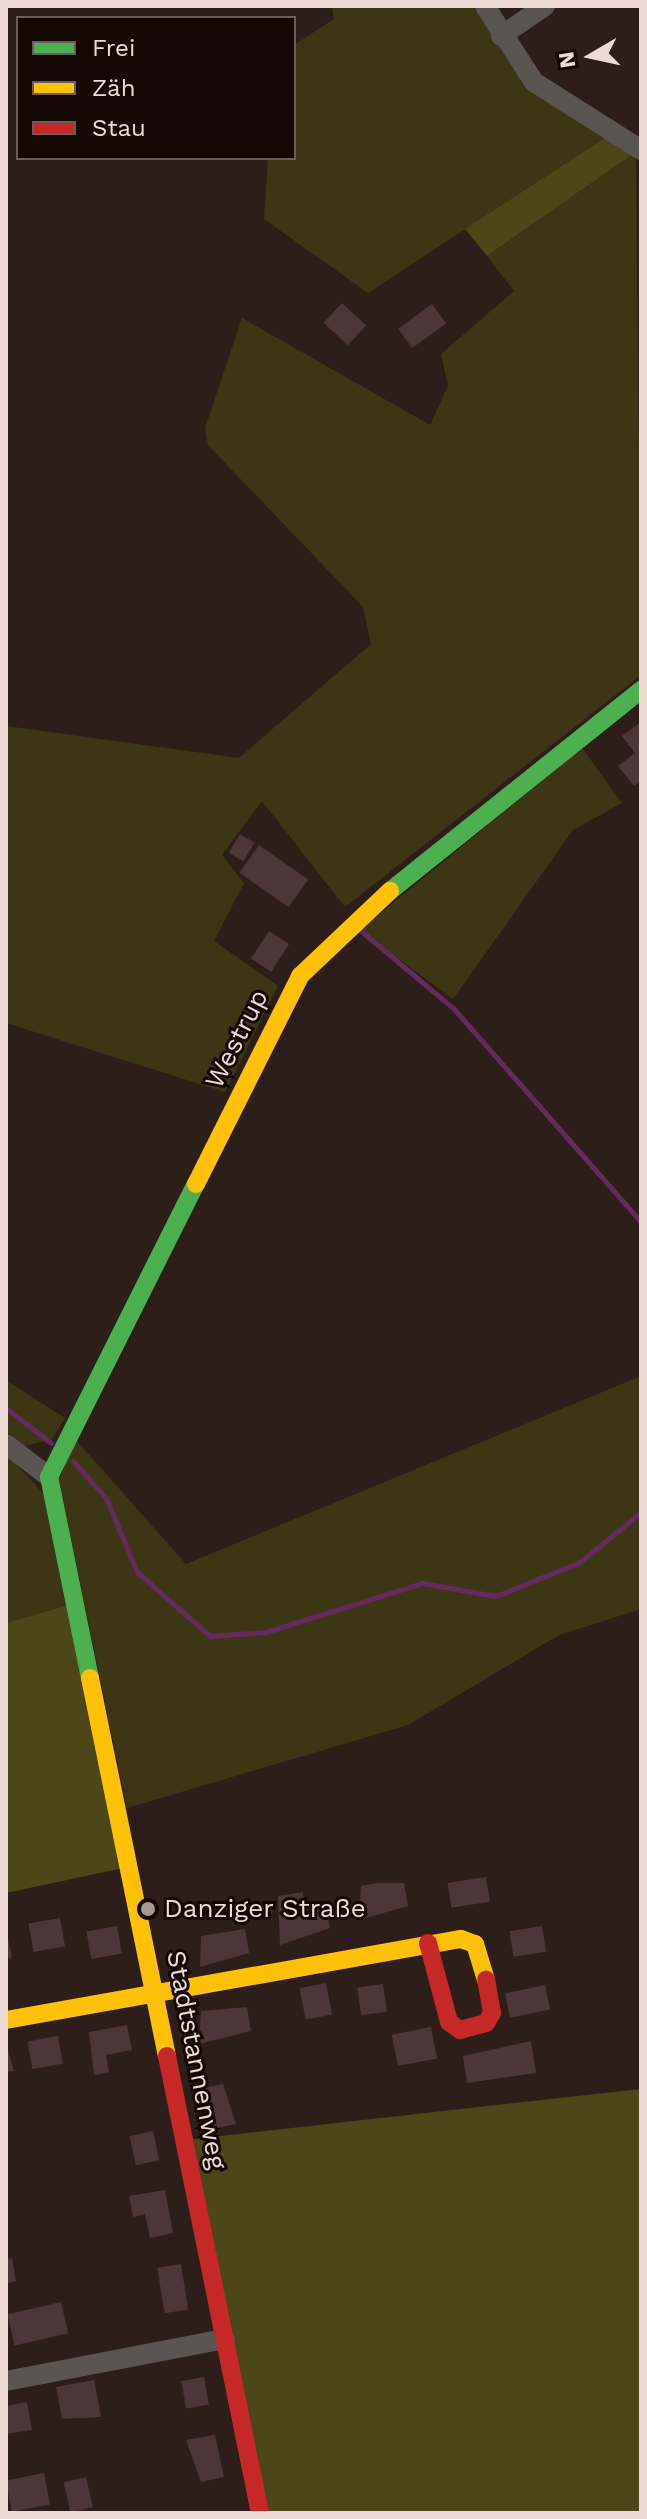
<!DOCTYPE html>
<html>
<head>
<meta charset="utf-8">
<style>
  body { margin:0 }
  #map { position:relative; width:647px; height:2519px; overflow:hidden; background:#2d1e19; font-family:"Work Sans",sans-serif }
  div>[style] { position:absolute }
  .green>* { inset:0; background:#3d3614 }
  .forest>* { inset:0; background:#4d4619 }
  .stream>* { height:5px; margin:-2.5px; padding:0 2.5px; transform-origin:2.5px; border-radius:2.5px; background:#642a5d }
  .building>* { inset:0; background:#4c3638; transform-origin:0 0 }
  .street>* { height:20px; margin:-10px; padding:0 10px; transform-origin:10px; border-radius:10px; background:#5a5551 }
  .fast>* { height:18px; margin:-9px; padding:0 9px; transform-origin:9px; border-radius:9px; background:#4caf50 }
  .slow>* { height:18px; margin:-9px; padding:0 9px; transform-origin:9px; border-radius:9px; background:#ffc107 }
  .jam>* { height:18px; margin:-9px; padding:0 9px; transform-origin:9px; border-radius:9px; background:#c62828 }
  .dots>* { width:22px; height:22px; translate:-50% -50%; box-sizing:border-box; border:4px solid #140805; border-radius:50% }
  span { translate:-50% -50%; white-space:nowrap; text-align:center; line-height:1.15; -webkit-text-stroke:6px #140805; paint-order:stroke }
  .street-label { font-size:26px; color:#eedad4 }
  .poi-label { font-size:26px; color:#eedad4 }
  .left { translate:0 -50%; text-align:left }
  .frame { position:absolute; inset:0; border:8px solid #eedad4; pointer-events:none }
  .legend { position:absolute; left:16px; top:16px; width:280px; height:144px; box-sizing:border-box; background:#140805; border:2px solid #6b5c58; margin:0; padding:10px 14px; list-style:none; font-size:24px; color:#eedad4 }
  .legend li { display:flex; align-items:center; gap:16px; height:40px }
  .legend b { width:40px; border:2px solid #6b5c58 }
  .north { position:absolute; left:551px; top:16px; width:80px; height:80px; -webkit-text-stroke:6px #140805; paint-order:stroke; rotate:261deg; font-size:22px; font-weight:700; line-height:32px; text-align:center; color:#eedad4 }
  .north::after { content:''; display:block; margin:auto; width:28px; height:36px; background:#eedad4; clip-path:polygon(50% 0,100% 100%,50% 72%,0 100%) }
</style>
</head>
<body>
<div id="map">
  <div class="green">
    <i style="clip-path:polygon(332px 6px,472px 6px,498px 39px,609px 135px,368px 293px,264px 219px,268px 158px,294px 158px,294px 45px,334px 19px)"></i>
    <i style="clip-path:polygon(636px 152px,641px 675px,345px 907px,262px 801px,222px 855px,244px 883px,214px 941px,278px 986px,225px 1092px,6px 1023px,6px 726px,239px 758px,371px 644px,363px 607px,208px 445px,205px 428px,242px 318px,430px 425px,448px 386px,441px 354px,514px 291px,487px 256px)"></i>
    <i style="clip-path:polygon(582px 748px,622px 803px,573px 830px,453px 999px,360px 930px)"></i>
    <i style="clip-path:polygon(641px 1376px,641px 1609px,559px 1635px,408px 1725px,127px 1808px,59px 1480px,75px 1439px,186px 1564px)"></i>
    <i style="clip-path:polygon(6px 1380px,65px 1418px,52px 1439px,25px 1446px,6px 1431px)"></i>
    <i style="clip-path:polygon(6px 1453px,43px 1493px,72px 1604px,6px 1623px)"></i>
  </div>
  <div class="forest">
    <i style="clip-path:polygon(609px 135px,636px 152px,487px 256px,465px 229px)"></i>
    <i style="clip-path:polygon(72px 1604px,128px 1867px,6px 1893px,6px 1623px)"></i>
    <i style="clip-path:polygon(641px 2089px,641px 2513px,267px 2513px,193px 2139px)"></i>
  </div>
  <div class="stream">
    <i style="left:360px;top:930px;width:123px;rotate:40deg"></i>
    <i style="left:454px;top:1009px;width:283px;rotate:48.7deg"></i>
    <i style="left:6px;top:1408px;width:57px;rotate:37.9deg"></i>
    <i style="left:73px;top:1461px;width:50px;rotate:48.3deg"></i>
    <i style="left:106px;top:1498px;width:80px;rotate:67.3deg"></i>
    <i style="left:137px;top:1572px;width:97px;rotate:41.2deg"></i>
    <i style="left:210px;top:1636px;width:56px;rotate:-4.1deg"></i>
    <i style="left:266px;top:1632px;width:164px;rotate:-17.4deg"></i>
    <i style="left:422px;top:1583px;width:75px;rotate:10deg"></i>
    <i style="left:496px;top:1596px;width:91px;rotate:-22deg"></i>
    <i style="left:580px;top:1562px;width:79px;rotate:-39.3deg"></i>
  </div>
  <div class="building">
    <i style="left:342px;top:303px;width:33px;height:27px;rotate:43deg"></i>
    <i style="left:432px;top:304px;width:24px;height:42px;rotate:54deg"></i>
    <i style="clip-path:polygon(641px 722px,641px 781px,634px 786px,618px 766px,635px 753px,622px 736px)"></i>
    <i style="left:240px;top:834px;width:17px;height:22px;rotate:31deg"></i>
    <i style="left:259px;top:845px;width:60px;height:34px;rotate:35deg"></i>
    <i style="left:269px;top:931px;width:24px;height:33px;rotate:33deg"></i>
    <i style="left:486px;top:1877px;width:25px;height:39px;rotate:81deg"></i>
    <i style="clip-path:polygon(377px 1883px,404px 1883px,408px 1906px,359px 1920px,361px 1886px)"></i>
    <i style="clip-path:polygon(303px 1892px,305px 1908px,325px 1905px,330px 1928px,280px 1945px,278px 1896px)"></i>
    <i style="left:60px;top:1918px;width:29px;height:32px;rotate:80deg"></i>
    <i style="left:117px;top:1926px;width:28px;height:31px;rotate:80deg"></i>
    <i style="left:542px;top:1926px;width:26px;height:33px;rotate:81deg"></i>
    <i style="clip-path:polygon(245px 1929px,249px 1953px,200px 1967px,201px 1936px)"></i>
    <i style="clip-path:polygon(6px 1930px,12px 1957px,6px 1959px)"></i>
    <i style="left:326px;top:1983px;width:32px;height:27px;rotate:79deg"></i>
    <i style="left:383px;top:1984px;width:28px;height:26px;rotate:82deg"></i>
    <i style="left:545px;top:1985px;width:25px;height:41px;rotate:78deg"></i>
    <i style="clip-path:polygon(247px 2007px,251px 2031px,199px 2044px,201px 2011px)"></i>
    <i style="clip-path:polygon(127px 2025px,132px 2050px,106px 2055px,109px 2072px,94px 2075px,89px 2032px)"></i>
    <i style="left:431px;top:2027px;width:32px;height:40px;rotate:79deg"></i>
    <i style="left:58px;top:2036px;width:28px;height:31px;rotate:80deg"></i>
    <i style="clip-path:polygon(531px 2041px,536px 2073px,467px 2083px,463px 2056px)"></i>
    <i style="clip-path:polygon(6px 2043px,14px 2071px,6px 2072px)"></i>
    <i style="clip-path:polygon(223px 2084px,236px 2124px,212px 2129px,204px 2088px)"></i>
    <i style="left:153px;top:2131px;width:30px;height:24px;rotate:78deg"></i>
    <i style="clip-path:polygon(165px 2190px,173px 2233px,150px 2238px,145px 2214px,133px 2217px,129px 2196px)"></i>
    <i style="clip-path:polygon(12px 2258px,16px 2281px,6px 2283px,6px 2259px)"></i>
    <i style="left:181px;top:2264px;width:46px;height:24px;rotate:81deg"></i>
    <i style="left:61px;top:2302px;width:32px;height:55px;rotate:77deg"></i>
    <i style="left:204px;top:2377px;width:28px;height:23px;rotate:80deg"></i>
    <i style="clip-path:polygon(94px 2380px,101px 2417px,62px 2419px,56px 2387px)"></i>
    <i style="clip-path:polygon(27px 2402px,32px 2430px,6px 2434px,6px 2406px)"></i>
    <i style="clip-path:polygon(215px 2435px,224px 2477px,201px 2482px,186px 2440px)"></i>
    <i style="left:44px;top:2473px;width:32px;height:39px;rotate:79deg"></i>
    <i style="left:86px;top:2477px;width:31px;height:23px;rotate:77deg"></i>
  </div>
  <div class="street">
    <i style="left:485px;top:6px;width:90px;rotate:57.2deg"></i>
    <i style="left:534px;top:82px;width:127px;rotate:32.4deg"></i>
    <i style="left:501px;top:36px;width:53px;rotate:-34.3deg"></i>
    <i style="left:6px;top:1444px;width:54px;rotate:37.5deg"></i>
    <i style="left:6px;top:2381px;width:223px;rotate:-10.9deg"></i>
  </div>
  <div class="fast">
    <i style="left:390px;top:891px;width:322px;rotate:-38.7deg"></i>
    <i style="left:90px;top:1678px;width:205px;rotate:-101.5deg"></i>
    <i style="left:49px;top:1477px;width:328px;rotate:-63.4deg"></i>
  </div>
  <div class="slow">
    <i style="left:196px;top:1184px;width:233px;rotate:-63.4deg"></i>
    <i style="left:300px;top:976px;width:124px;rotate:-43.4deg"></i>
    <i style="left:90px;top:1678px;width:386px;rotate:78.5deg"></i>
    <i style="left:6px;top:2020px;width:462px;rotate:-10.1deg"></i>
    <i style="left:461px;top:1939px;width:15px;rotate:20deg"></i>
    <i style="left:475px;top:1944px;width:38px;rotate:73deg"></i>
  </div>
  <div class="jam">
    <i style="left:428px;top:1943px;width:82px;rotate:75.1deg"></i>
    <i style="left:449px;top:2022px;width:14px;rotate:36deg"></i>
    <i style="left:460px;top:2030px;width:27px;rotate:-15deg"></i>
    <i style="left:486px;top:2023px;width:12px;rotate:-59deg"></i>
    <i style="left:492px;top:2013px;width:34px;rotate:-100deg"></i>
    <i style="left:167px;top:2056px;width:466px;rotate:78.5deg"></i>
  </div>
  <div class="dots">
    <i style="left:148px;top:1909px;background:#aa9893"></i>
  </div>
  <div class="street-label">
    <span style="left:237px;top:1039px;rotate:-63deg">Westrup</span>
    <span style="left:196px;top:2060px;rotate:79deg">Stadtstannenweg</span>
  </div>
  <div class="poi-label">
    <span class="left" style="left:164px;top:1909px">Danziger Straße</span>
  </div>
  <div class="frame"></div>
  <ul class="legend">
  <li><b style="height:10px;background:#4caf50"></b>Frei</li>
  <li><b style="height:10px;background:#ffc107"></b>Zäh</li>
  <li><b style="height:10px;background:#c62828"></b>Stau</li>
  </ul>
  <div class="north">N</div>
</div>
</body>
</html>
